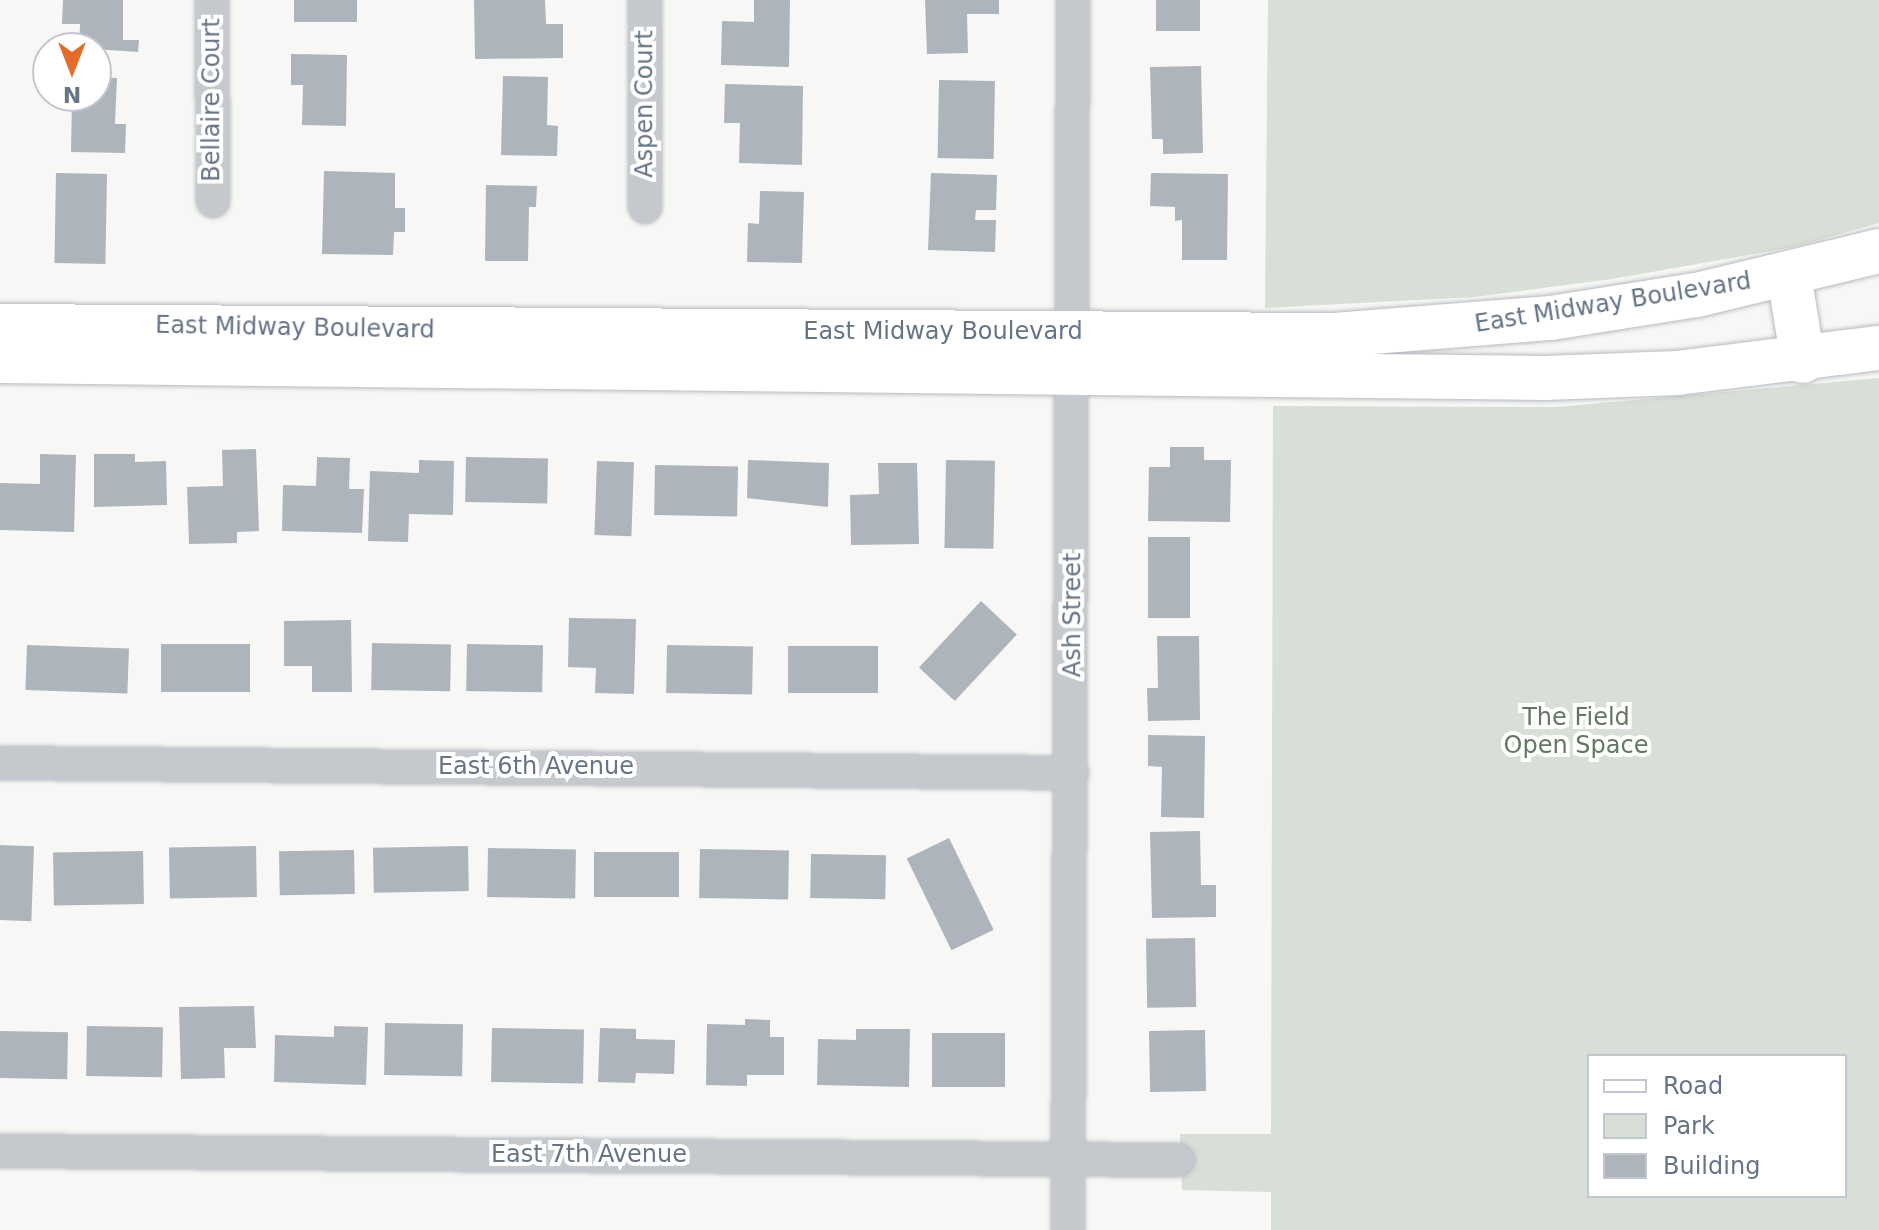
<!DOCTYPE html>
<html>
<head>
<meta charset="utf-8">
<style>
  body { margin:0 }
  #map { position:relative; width:1879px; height:1230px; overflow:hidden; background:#f7f8f5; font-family:"DejaVu Sans",sans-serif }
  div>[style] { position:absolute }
  .green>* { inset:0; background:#d8dfd6 }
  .building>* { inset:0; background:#adb4bb; transform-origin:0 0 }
  .roads { filter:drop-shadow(0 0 2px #b7bbc1) drop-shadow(0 0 2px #b7bbc1) }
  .street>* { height:32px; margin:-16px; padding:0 16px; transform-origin:16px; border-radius:16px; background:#c5c8cc }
  .secondary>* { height:44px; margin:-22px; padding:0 22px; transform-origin:22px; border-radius:22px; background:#fff }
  span { translate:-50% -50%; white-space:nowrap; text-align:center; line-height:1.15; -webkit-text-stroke:8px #fff; paint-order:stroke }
  .street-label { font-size:24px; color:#667486 }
  .park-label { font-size:24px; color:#637861 }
  .legend { position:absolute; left:1587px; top:1054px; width:260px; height:144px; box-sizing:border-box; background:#fff; border:2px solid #c2c7cf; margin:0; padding:10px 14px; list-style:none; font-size:24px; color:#667486 }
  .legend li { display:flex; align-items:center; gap:16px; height:40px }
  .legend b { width:40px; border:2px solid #c2c7cf }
  .north { position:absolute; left:32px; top:32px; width:80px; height:80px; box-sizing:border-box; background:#fff; border:2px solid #c2c7cf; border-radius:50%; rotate:180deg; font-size:22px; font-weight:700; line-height:32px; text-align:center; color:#667486 }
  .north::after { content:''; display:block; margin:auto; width:28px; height:36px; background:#e46c29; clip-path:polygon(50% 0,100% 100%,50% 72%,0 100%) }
</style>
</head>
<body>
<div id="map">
  <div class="green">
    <i style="clip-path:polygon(1268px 0,1879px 0,1879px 223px,1794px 247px,1612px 279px,1474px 297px,1265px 308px)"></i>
    <i style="clip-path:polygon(evenodd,1879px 378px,1879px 1230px,1271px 1230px,1271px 1192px,1182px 1190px,1180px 1134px,1271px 1134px,1273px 406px,1556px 407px,1879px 378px,1589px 1056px,1845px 1056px,1845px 1196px,1589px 1196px,1589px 1056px)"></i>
  </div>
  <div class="building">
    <i style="clip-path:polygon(63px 0,123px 0,123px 40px,139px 40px,138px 52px,79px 48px,80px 24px,62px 24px)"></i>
    <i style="left:294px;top:0;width:63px;height:22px"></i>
    <i style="clip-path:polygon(474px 0,545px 0,546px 24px,563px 24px,563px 58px,475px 59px)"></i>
    <i style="clip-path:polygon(754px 0,790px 0,789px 67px,721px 65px,722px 21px,754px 22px)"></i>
    <i style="clip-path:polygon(925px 0,999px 0,999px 14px,967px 14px,968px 53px,927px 54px)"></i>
    <i style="left:1156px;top:0;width:44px;height:31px"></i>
    <i style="clip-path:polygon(291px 54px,347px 55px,346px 126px,302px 125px,303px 85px,291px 85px)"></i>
    <i style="clip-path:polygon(1201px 66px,1203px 153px,1163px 154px,1163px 139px,1152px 139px,1150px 67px)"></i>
    <i style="clip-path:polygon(503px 76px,548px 77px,547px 125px,558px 126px,557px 156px,501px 155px)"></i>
    <i style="clip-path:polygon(96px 77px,117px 78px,115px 124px,126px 124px,125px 153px,71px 152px,72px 96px,96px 96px)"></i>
    <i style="left:939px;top:80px;width:56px;height:78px;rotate:1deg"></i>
    <i style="clip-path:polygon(725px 84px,803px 86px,802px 165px,739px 163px,740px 123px,724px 123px)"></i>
    <i style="clip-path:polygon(324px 171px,395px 173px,395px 208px,405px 208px,405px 232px,394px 232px,393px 255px,322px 254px)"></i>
    <i style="left:56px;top:173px;width:51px;height:90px;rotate:1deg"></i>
    <i style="clip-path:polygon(931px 173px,997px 175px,996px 210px,976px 210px,975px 220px,996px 220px,995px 252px,928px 250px)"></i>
    <i style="clip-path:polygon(1151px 173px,1228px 174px,1227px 260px,1182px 260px,1182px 220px,1175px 221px,1175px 207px,1150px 206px)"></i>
    <i style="clip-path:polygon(486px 185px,537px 186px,536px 207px,529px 207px,528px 261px,485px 261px)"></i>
    <i style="clip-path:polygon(760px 191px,804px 192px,802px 263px,747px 262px,748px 223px,759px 224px)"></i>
    <i style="clip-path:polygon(1170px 447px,1204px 447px,1204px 460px,1231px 460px,1230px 522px,1148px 521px,1149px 467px,1170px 467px)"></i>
    <i style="clip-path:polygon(256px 449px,259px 531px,237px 532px,237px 543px,189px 544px,187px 487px,223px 486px,222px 450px)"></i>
    <i style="clip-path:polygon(40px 454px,76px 455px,74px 532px,0 530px,0 483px,40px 484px)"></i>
    <i style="clip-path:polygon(94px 454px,135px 454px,135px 462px,166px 461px,167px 505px,94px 507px)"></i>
    <i style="clip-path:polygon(317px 457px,350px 458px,349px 489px,364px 489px,362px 533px,282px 531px,283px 485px,316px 486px)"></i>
    <i style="left:466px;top:457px;width:82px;height:45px;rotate:1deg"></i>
    <i style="clip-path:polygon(419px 460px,454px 461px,453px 515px,409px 514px,408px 542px,368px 541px,370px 471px,419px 473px)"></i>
    <i style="clip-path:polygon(748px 460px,829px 463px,828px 507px,747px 498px)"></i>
    <i style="left:946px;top:460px;width:49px;height:88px;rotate:1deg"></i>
    <i style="left:597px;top:461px;width:37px;height:74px;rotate:2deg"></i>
    <i style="clip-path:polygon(878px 463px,917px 463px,919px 544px,851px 545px,850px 495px,879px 494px)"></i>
    <i style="left:655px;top:465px;width:83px;height:50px;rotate:1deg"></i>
    <i style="left:1148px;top:537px;width:42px;height:81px"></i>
    <i style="left:981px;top:601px;width:49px;height:91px;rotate:43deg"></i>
    <i style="clip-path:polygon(569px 618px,636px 619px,634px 694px,595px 693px,596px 668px,568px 667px)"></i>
    <i style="clip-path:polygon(351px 620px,352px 692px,312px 692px,312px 666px,284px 666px,284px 621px)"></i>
    <i style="clip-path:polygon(1157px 636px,1199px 636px,1200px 720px,1148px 721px,1147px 688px,1158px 688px)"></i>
    <i style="left:372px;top:643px;width:79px;height:47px;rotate:1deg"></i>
    <i style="left:161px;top:644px;width:89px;height:48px"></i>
    <i style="left:467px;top:644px;width:76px;height:47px;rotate:1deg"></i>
    <i style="left:27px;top:645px;width:102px;height:45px;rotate:2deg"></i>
    <i style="left:667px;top:645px;width:86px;height:48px;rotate:1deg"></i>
    <i style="left:788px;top:646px;width:90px;height:47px"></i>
    <i style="clip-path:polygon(1148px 735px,1205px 736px,1204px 818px,1161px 817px,1162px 767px,1148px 766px)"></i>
    <i style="clip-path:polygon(1200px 831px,1201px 885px,1216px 885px,1216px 917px,1152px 918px,1150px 832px)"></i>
    <i style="left:949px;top:838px;width:102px;height:47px;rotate:64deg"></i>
    <i style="left:0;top:845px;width:34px;height:75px;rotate:2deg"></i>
    <i style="left:256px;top:846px;width:51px;height:87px;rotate:89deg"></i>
    <i style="left:468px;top:846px;width:45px;height:95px;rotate:89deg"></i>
    <i style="left:488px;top:848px;width:88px;height:49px;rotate:1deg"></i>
    <i style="left:700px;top:849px;width:89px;height:49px;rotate:1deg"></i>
    <i style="left:354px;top:850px;width:44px;height:75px;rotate:89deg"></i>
    <i style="left:143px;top:851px;width:53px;height:90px;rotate:89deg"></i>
    <i style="left:679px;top:852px;width:45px;height:85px;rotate:90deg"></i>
    <i style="left:811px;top:854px;width:75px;height:44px;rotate:1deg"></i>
    <i style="left:1195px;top:938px;width:69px;height:49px;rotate:89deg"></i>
    <i style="clip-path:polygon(254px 1006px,256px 1048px,224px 1048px,225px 1078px,181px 1079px,179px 1007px)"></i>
    <i style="clip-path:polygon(745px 1019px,770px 1020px,770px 1037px,784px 1037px,784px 1075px,747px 1075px,747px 1086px,706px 1085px,707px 1024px,745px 1025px)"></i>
    <i style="left:385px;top:1023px;width:78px;height:52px;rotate:1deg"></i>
    <i style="left:87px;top:1026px;width:76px;height:50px;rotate:1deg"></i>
    <i style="clip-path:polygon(334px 1026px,368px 1027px,366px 1085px,274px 1082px,275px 1035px,334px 1037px)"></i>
    <i style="left:492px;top:1028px;width:92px;height:54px;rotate:1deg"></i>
    <i style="clip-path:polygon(600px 1028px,636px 1029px,636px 1039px,675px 1040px,674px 1074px,636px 1073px,635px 1083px,598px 1082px)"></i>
    <i style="clip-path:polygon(856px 1029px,910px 1029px,909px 1087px,817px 1085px,818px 1039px,856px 1040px)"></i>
    <i style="left:1205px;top:1030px;width:61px;height:56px;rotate:89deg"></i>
    <i style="left:0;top:1031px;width:68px;height:47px;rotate:1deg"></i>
    <i style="left:1005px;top:1033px;width:54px;height:73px;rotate:90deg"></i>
  </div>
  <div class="roads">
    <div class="street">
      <i style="left:212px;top:0;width:201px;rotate:89.7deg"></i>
      <i style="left:645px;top:0;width:207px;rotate:90deg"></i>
      <i style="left:0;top:763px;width:1072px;rotate:0.53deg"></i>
      <i style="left:0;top:1151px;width:1178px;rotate:0.44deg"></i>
      <i style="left:1068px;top:1230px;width:1230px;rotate:-89.77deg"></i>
    </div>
    <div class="secondary">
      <i style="left:1789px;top:275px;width:87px;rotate:80.8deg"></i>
      <i style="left:0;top:326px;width:1334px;rotate:0.39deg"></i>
      <i style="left:1334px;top:335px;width:218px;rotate:-4.5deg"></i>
      <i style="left:1551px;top:318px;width:148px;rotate:-9deg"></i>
      <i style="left:1697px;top:295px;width:187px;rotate:-13.6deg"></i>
      <i style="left:0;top:361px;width:1545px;rotate:0.63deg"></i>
      <i style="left:1545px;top:378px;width:132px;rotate:-2.2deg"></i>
      <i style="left:1677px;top:373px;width:204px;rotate:-7.1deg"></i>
    </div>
  </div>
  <div class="street-label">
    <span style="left:212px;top:100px;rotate:-90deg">Bellaire Court</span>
    <span style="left:645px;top:104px;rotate:-90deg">Aspen Court</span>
    <span style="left:1613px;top:303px;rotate:-9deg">East Midway Boulevard</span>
    <span style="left:295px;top:328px;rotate:1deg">East Midway Boulevard</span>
    <span style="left:943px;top:332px">East Midway Boulevard</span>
    <span style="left:1073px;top:615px;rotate:-90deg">Ash Street</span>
    <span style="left:536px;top:767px">East 6th Avenue</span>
    <span style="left:589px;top:1155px">East 7th Avenue</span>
  </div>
  <div class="park-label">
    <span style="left:1576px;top:732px">The Field<br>Open Space</span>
  </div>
  <ul class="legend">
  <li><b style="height:10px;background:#fff"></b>Road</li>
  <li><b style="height:22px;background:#d8dfd6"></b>Park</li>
  <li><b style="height:22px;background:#adb4bb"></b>Building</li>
  </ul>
  <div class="north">N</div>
</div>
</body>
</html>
